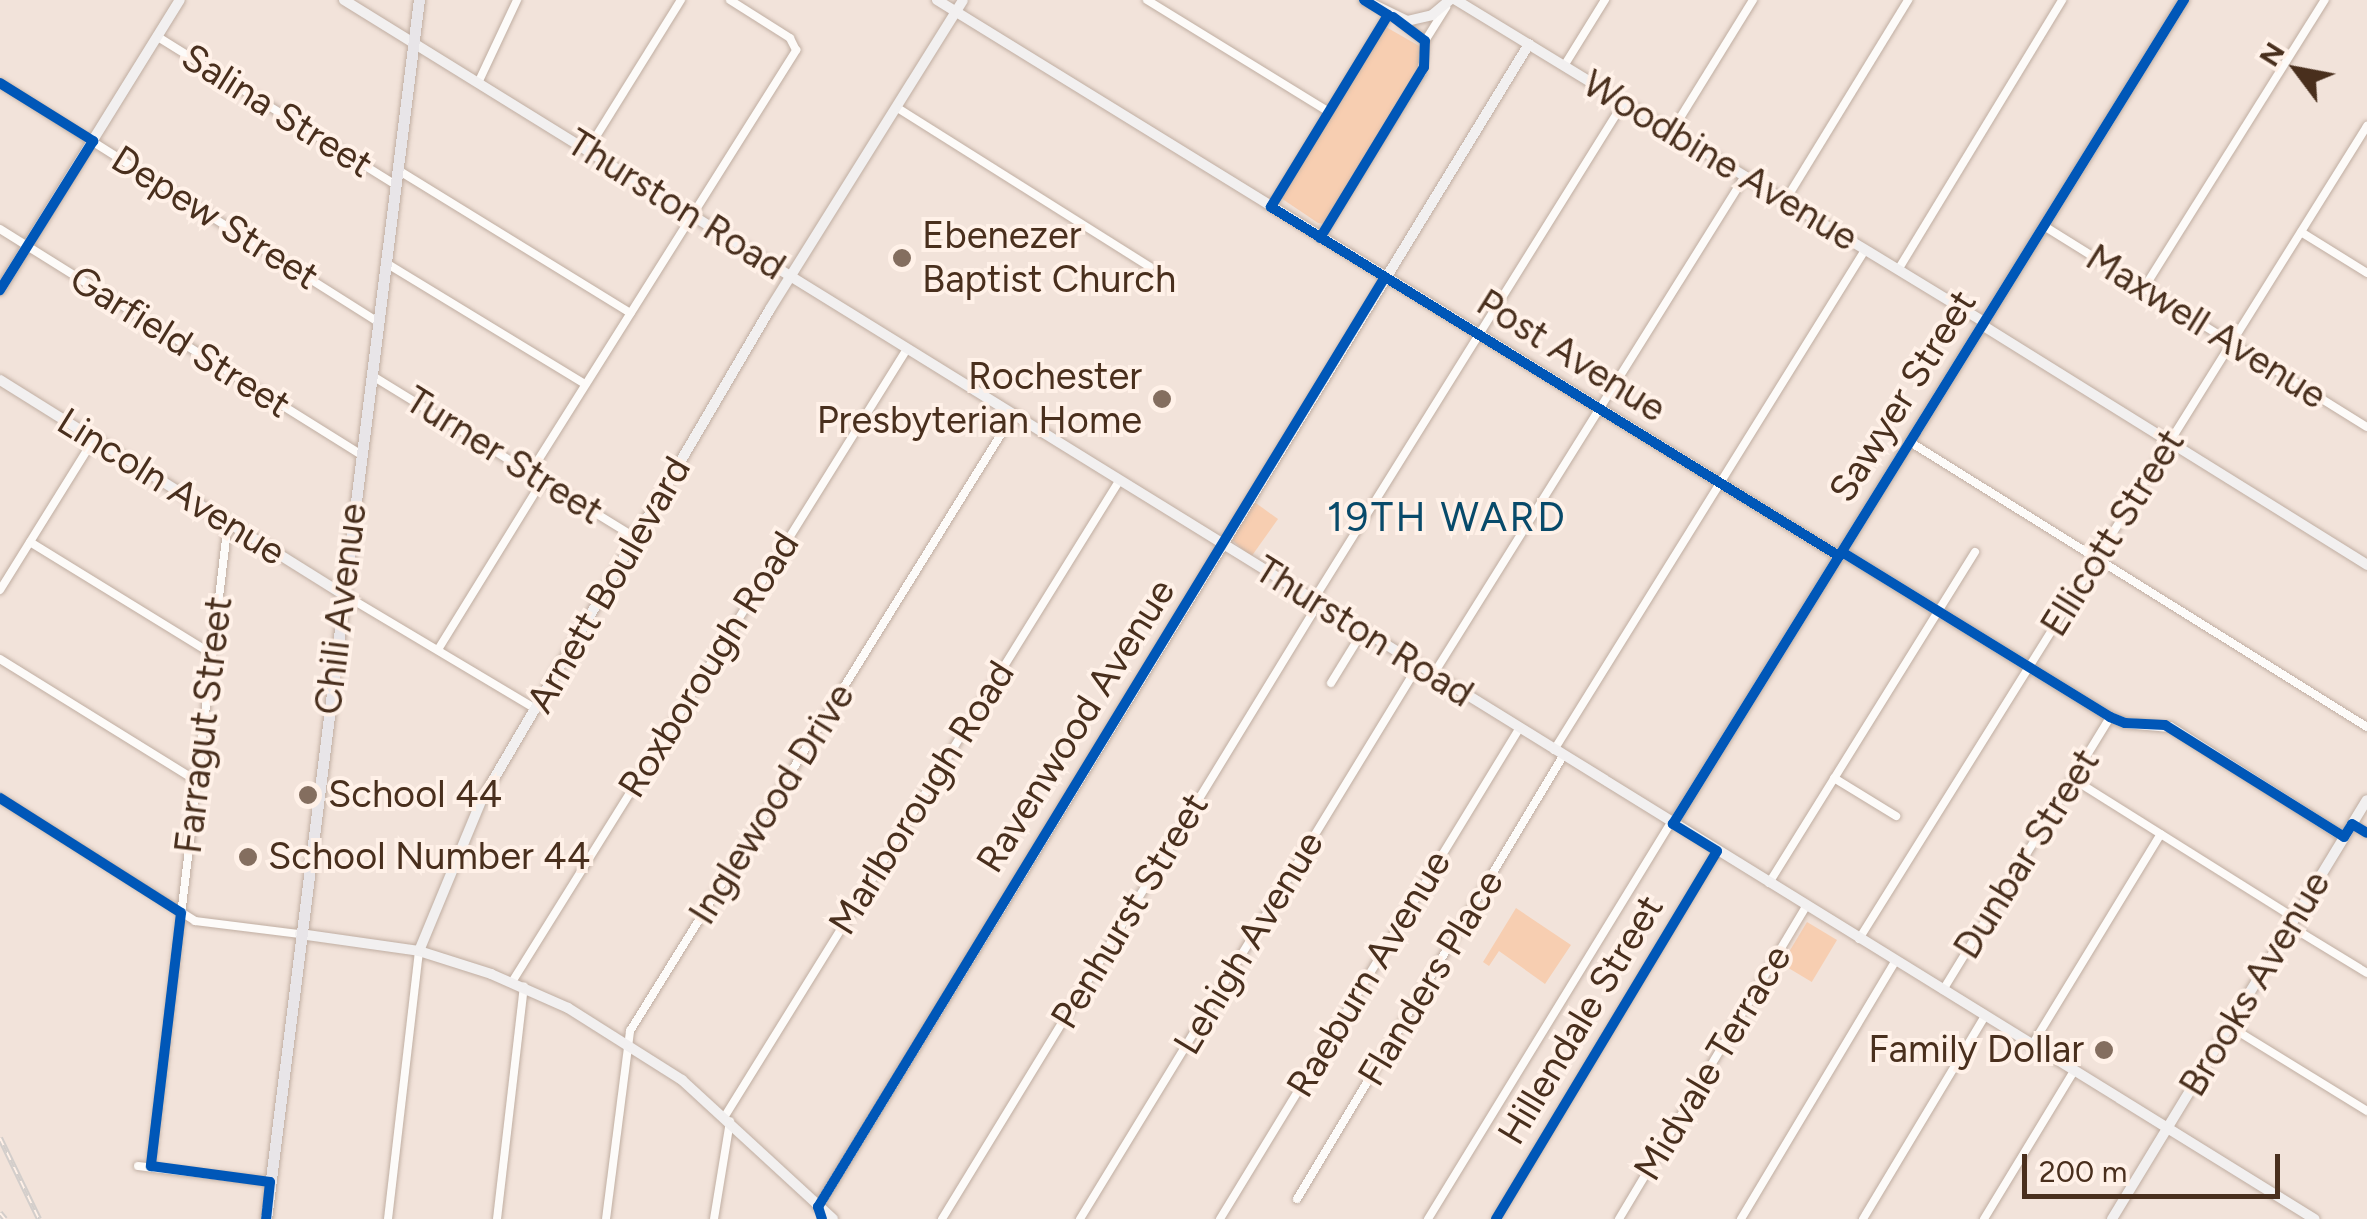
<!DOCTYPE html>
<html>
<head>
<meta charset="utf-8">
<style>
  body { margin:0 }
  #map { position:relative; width:2367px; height:1219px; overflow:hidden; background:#f2e3da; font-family:Figtree,sans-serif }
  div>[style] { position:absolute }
  .green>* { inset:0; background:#f7ceb1; transform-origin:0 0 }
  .roads { filter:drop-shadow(0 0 2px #c0aea2) drop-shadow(0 0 2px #c0aea2) }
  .street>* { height:8px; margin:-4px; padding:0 4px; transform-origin:4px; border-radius:4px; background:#fdfbf9 }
  .secondary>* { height:10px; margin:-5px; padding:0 5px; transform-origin:5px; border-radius:5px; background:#f2f0f0 }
  .primary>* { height:11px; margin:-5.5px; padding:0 5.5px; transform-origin:5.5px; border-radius:5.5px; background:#e8e5e8 }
  .rail>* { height:6px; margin-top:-3px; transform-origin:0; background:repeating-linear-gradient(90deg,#fff1e8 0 8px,#d3cecb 0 16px); box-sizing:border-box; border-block:2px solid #d3cecb }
  .cycleway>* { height:10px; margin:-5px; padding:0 5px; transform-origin:5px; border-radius:5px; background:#0057b8 }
  .dots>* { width:28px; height:28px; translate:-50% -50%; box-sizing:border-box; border:5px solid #fff1e8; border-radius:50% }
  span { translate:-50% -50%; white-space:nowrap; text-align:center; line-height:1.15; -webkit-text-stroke:8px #fff1e8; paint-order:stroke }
  .street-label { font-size:38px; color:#492f1d }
  .poi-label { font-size:38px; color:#492f1d }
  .left { translate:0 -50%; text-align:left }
  .right { translate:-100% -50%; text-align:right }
  .neighbourhood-label { font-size:40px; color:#084a6a; letter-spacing:2.5px }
  .north { position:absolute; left:2247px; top:20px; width:100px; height:100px; -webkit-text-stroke:8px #fff1e8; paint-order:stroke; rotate:302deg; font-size:28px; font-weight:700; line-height:40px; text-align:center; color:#492f1d }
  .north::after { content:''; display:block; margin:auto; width:35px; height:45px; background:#492f1d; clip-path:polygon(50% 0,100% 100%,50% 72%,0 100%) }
  .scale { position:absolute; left:2022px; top:1154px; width:258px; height:45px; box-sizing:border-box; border:5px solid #492f1d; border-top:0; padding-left:12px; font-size:30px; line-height:35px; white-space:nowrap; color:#492f1d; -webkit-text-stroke:8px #fff1e8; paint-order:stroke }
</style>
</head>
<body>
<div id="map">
  <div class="green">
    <i style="clip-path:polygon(1386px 27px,1421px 47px,1421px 63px,1324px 224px,1318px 223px,1281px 198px)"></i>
    <i style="clip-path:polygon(1253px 501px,1278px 519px,1251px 557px,1231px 539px)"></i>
    <i style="clip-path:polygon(1516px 908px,1571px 945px,1545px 984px,1499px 951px,1489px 966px,1483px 962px)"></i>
    <i style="left:1807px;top:922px;width:35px;height:49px;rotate:31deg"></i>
  </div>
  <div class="roads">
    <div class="street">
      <i style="left:1147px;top:0;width:214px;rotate:31.6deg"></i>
      <i style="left:1401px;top:22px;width:31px;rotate:38deg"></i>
      <i style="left:158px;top:37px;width:280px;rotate:31.9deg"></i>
      <i style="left:1564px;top:66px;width:78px;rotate:-58.2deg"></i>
      <i style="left:0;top:83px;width:447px;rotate:32.3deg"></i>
      <i style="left:478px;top:83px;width:92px;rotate:-64.8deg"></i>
      <i style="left:896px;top:107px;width:300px;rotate:32.2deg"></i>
      <i style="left:1672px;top:131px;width:154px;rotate:-58.3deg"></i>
      <i style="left:587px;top:151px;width:178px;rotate:-58.1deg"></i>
      <i style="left:398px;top:170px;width:273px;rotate:31.6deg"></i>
      <i style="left:1785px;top:201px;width:236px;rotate:-58.5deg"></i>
      <i style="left:1271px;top:207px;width:225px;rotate:-58.6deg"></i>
      <i style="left:2044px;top:226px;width:380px;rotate:31.9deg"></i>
      <i style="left:0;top:229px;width:426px;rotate:32deg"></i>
      <i style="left:2301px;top:232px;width:78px;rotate:31.8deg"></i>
      <i style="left:1320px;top:238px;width:195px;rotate:-58.4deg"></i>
      <i style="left:1422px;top:72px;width:31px;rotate:-84deg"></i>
      <i style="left:1425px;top:41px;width:40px;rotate:-58deg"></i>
      <i style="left:386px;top:263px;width:233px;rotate:31.3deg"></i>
      <i style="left:1898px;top:270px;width:316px;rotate:-58.7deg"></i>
      <i style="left:2144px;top:288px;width:340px;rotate:-57.9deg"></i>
      <i style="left:371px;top:375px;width:311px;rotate:31.6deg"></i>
      <i style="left:1910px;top:442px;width:539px;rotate:31.95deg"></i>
      <i style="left:530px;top:473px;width:500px;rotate:-57.8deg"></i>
      <i style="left:796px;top:50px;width:13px;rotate:-117deg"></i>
      <i style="left:790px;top:38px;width:71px;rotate:-147.7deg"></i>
      <i style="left:30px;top:542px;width:214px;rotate:31.6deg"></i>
      <i style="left:0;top:590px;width:178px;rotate:-58.1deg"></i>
      <i style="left:343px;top:594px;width:225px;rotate:30.8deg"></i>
      <i style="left:439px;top:648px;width:196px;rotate:-58.3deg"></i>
      <i style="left:0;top:659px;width:232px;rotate:31.8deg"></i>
      <i style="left:1433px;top:675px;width:589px;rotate:-57.98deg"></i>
      <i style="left:1331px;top:683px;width:61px;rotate:-58.4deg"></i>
      <i style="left:1554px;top:750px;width:589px;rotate:-58.12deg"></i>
      <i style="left:1834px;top:778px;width:73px;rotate:31.5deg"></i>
      <i style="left:2073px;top:779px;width:262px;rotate:32.1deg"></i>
      <i style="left:0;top:798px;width:231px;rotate:32.2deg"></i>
      <i style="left:195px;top:921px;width:106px;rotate:7.1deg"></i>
      <i style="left:2352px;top:824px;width:17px;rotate:31deg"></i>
      <i style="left:1769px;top:883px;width:390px;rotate:-58.1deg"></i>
      <i style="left:2290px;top:926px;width:90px;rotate:31.4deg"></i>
      <i style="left:1859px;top:939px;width:959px;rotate:-58deg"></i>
      <i style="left:512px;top:982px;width:746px;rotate:-58.04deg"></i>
      <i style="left:1943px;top:990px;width:320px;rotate:-58.5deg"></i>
      <i style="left:2229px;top:1026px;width:162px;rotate:31.6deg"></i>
      <i style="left:2032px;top:1045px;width:247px;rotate:-58.6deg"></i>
      <i style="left:725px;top:1116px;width:747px;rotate:-58.18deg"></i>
      <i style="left:138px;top:1166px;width:133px;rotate:6.9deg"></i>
      <i style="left:151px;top:1166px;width:649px;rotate:-83.18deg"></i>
      <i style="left:1297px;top:1199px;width:517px;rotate:-59.02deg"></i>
      <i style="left:388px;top:1219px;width:270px;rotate:-83.4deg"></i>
      <i style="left:497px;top:1219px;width:234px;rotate:-83.4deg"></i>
      <i style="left:606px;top:1219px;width:190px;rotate:-82.7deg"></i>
      <i style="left:630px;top:1031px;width:725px;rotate:-58.13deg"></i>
      <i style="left:714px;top:1219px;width:99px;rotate:-80.7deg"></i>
      <i style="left:942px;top:1219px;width:709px;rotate:-58.55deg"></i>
      <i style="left:1312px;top:614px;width:24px;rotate:-73deg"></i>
      <i style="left:1319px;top:591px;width:576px;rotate:-58.05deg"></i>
      <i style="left:1080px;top:1219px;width:648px;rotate:-58.57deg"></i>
      <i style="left:1220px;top:1219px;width:574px;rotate:-58.61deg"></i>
      <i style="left:1428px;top:1219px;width:465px;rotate:-58.5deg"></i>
      <i style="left:1496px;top:1219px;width:429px;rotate:-59deg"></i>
      <i style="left:1619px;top:1219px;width:365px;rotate:-59.1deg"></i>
      <i style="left:1741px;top:1219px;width:300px;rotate:-59.1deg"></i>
      <i style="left:1863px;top:1219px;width:237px;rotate:-59deg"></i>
      <i style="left:1984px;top:1219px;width:173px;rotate:-58.7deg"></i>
    </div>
    <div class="secondary">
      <i style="left:344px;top:0;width:2317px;rotate:31.74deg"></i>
      <i style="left:937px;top:0;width:1060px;rotate:31.65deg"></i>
      <i style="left:1364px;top:0;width:48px;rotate:26deg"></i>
      <i style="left:1407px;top:21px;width:26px;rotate:-13deg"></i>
      <i style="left:1432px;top:15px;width:23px;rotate:-40deg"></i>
      <i style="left:1456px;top:0;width:618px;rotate:31.38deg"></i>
      <i style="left:0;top:290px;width:341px;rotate:-58.2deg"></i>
      <i style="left:1982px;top:325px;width:454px;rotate:31.9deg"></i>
      <i style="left:0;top:380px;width:404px;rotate:32deg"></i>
      <i style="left:1842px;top:552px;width:315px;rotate:31.6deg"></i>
      <i style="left:2110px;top:717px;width:16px;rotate:22deg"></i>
      <i style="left:2125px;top:723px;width:45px;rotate:5.1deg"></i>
      <i style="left:2170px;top:727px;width:206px;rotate:32.3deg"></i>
      <i style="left:1673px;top:824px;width:970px;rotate:-58.2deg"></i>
      <i style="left:300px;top:934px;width:120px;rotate:8.1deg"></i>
      <i style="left:419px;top:951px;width:76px;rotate:17.7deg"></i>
      <i style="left:491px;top:974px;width:84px;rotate:23.8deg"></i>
      <i style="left:568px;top:1008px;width:135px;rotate:32.3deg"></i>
      <i style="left:682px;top:1080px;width:205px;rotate:42.6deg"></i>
      <i style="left:419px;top:951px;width:165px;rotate:-67.5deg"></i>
      <i style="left:482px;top:799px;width:568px;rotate:-59.55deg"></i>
      <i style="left:770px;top:309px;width:364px;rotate:-58deg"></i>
      <i style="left:818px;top:1207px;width:1363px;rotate:-58.56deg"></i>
      <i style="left:2112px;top:1219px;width:490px;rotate:-58.7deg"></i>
    </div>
    <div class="primary">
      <i style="left:266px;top:1219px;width:1229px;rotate:-82.85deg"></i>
    </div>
  </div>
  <div class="rail">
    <i style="left:0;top:1138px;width:90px;rotate:64.3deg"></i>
    <i style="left:0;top:1213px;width:8px;rotate:50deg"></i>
  </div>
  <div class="cycleway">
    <i style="left:1364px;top:0;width:28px;rotate:32deg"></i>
    <i style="left:1388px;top:15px;width:225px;rotate:121.4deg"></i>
    <i style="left:1271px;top:207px;width:667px;rotate:31.57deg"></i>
    <i style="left:0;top:83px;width:110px;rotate:31.9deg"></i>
    <i style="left:93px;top:141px;width:176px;rotate:122deg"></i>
    <i style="left:1320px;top:238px;width:200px;rotate:-58.7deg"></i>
    <i style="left:1424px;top:67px;width:26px;rotate:-88deg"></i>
    <i style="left:1425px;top:41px;width:40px;rotate:-143deg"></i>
    <i style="left:1842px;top:552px;width:315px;rotate:31.6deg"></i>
    <i style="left:2110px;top:717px;width:16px;rotate:22deg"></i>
    <i style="left:2125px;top:723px;width:40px;rotate:2.9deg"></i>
    <i style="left:2165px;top:725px;width:211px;rotate:32deg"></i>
    <i style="left:2344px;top:837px;width:15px;rotate:-58deg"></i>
    <i style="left:2352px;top:824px;width:17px;rotate:31deg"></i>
    <i style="left:0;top:798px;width:214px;rotate:32.4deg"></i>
    <i style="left:181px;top:913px;width:255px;rotate:96.8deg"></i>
    <i style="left:151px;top:1166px;width:120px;rotate:7.7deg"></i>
    <i style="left:270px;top:1182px;width:37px;rotate:96deg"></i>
    <i style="left:822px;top:1219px;width:13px;rotate:-108deg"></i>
    <i style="left:818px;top:1207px;width:1089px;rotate:-58.63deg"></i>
    <i style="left:1496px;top:1219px;width:429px;rotate:-59deg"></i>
    <i style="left:1717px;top:851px;width:52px;rotate:-148.5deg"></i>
    <i style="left:1673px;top:824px;width:970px;rotate:-58.2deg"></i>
  </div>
  <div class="dots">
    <i style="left:902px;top:258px;background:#846e5f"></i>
    <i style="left:1162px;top:399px;background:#846e5f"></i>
    <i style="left:308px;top:795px;background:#846e5f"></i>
    <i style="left:248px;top:857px;background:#846e5f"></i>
    <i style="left:2104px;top:1050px;background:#846e5f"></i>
  </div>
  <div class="street-label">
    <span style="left:277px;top:111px;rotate:32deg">Salina Street</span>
    <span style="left:1720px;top:161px;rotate:31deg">Woodbine Avenue</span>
    <span style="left:676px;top:205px;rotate:32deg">Thurston Road</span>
    <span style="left:215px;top:218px;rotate:32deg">Depew Street</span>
    <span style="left:2206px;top:327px;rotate:32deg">Maxwell Avenue</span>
    <span style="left:180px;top:342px;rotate:32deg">Garfield Street</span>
    <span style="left:1571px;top:356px;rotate:32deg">Post Avenue</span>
    <span style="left:1903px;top:396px;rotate:-58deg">Sawyer Street</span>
    <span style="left:504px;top:456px;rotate:32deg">Turner Street</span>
    <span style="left:171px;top:487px;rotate:32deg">Lincoln Avenue</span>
    <span style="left:2113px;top:533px;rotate:-58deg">Ellicott Street</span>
    <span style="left:609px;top:585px;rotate:-60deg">Arnett Boulevard</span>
    <span style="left:341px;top:609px;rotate:-83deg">Chili Avenue</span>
    <span style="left:1364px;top:632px;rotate:32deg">Thurston Road</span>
    <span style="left:709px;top:665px;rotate:-58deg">Roxborough Road</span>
    <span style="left:204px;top:725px;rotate:-83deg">Farragut Street</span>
    <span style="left:1076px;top:726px;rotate:-58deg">Ravenwood Avenue</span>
    <span style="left:922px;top:798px;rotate:-58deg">Marlborough Road</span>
    <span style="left:772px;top:804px;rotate:-58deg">Inglewood Drive</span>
    <span style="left:2027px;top:854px;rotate:-58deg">Dunbar Street</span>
    <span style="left:1130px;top:911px;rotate:-59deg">Penhurst Street</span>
    <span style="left:1249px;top:943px;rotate:-59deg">Lehigh Avenue</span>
    <span style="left:1369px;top:974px;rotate:-59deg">Raeburn Avenue</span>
    <span style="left:1431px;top:978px;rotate:-59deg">Flanders Place</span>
    <span style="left:2255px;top:984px;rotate:-59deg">Brooks Avenue</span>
    <span style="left:1581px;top:1020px;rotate:-59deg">Hillendale Street</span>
    <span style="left:1713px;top:1063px;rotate:-59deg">Midvale Terrace</span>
  </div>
  <div class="poi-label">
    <span class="left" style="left:922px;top:258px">Ebenezer<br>Baptist Church</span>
    <span class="right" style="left:1142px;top:399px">Rochester<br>Presbyterian Home</span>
    <span class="left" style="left:328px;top:795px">School 44</span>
    <span class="left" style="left:268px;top:857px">School Number 44</span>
    <span class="right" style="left:2084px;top:1050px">Family Dollar</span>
  </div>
  <div class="neighbourhood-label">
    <span style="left:1447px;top:517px">19TH WARD</span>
  </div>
  <div class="north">N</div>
  <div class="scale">200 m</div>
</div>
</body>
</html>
